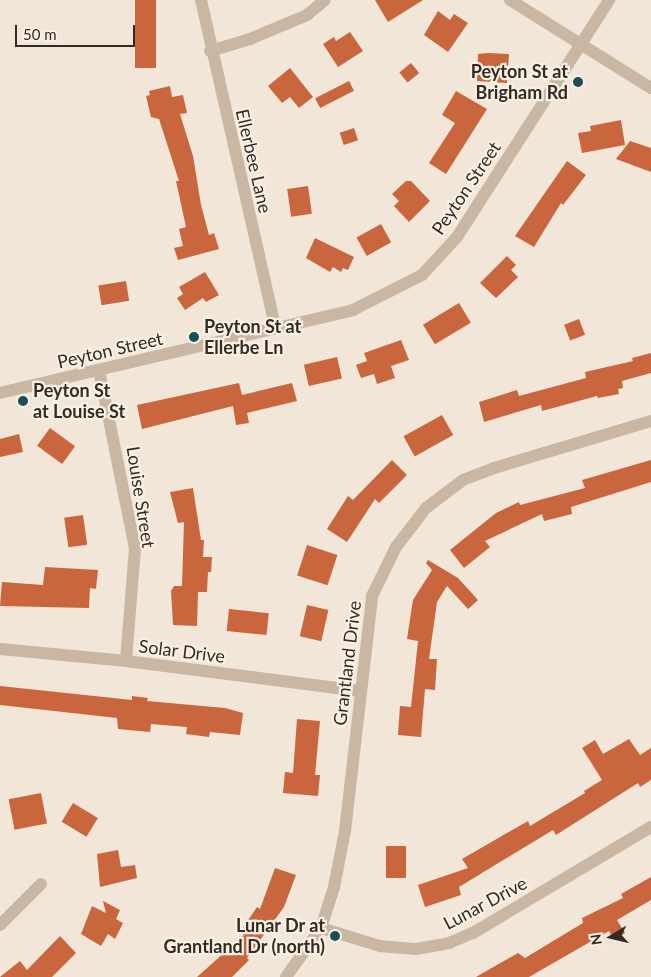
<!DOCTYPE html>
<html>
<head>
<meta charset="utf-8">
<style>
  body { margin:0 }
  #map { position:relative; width:651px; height:977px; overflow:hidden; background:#f1e6d7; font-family:Lato,sans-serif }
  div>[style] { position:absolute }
  .building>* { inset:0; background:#c9663e; transform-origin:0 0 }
  .minor>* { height:12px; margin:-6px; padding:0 6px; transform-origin:6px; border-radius:6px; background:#c9b7a3 }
  .dots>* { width:14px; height:14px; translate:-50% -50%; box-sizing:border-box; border:2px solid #f9f0e4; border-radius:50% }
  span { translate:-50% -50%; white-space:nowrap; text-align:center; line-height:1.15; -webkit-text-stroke:4.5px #f9f0e4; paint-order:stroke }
  .poi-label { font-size:18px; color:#342b25; font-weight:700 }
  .right { translate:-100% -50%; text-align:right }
  .left { translate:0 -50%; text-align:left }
  .street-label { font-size:18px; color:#342b25 }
  .north { position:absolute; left:586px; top:912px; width:50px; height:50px; -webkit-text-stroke:4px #f9f0e4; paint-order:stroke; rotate:261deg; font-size:14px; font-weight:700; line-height:20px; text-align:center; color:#342b25 }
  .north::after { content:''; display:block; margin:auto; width:18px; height:22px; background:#342b25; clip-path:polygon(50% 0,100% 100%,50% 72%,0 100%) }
  .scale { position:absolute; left:15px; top:25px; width:120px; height:22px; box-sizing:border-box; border:2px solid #342b25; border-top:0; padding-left:6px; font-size:15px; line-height:18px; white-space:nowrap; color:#342b25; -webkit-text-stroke:4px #f9f0e4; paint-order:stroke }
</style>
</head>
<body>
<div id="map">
  <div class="building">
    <i style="left:135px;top:0;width:21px;height:68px"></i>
    <i style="clip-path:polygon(375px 0,423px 0,388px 22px)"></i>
    <i style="clip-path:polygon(438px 11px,450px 20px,454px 14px,468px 23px,448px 52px,424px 35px)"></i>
    <i style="clip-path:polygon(350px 32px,363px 51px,338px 67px,323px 44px,334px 37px,336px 41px)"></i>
    <i style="clip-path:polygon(488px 53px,509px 54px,507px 83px,477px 81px,478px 54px)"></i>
    <i style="left:411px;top:63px;width:13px;height:15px;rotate:51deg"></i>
    <i style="clip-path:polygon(290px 68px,313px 97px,299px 108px,290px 97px,282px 103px,268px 86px)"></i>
    <i style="left:349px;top:81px;width:11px;height:38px;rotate:63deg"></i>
    <i style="clip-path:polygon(170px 86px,172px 97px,183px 95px,187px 113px,180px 114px,193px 156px,201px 205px,209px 235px,214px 233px,219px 249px,178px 260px,174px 248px,183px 246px,179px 229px,186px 227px,176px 181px,179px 181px,159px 119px,151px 117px,146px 96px,150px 95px,149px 91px)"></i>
    <i style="clip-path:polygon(456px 91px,487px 109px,446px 174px,429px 163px,455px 123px,442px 115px)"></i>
    <i style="clip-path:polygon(621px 120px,625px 145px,582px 153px,578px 133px,591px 131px,590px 126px)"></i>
    <i style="left:354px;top:128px;width:13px;height:15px;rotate:72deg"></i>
    <i style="clip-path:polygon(630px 141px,651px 148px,651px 172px,616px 159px)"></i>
    <i style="clip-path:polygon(567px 161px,586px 175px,563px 205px,561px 203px,534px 247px,515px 236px)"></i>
    <i style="clip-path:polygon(406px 181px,411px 181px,430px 201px,409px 222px,394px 206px,399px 201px,392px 194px)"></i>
    <i style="left:308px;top:186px;width:28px;height:21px;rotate:82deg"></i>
    <i style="left:381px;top:224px;width:21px;height:28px;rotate:61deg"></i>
    <i style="clip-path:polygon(315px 238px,354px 257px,348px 270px,343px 268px,341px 272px,333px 267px,330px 272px,306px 258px)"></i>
    <i style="clip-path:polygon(507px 256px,516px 265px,511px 270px,518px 277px,496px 298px,480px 283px)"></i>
    <i style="clip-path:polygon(205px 272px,219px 295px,206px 302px,203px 298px,185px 310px,177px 298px,183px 294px,179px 287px)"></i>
    <i style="left:126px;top:281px;width:20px;height:28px;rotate:81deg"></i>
    <i style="left:459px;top:303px;width:23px;height:42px;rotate:59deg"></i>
    <i style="left:579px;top:319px;width:17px;height:16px;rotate:69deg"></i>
    <i style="clip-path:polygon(401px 340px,409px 360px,391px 366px,395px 378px,377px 384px,374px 374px,361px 378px,356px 365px,367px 361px,364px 353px)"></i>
    <i style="clip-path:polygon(651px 353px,651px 373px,622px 381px,623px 388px,618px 389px,619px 394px,598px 398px,597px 396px,542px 411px,541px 405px,484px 422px,479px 402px,517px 390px,519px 396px,586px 378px,585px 372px,633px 361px,632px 358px)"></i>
    <i style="left:337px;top:357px;width:22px;height:34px;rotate:77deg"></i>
    <i style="clip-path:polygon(239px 383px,242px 395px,292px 383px,297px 401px,247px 413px,249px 423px,236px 425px,233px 406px,142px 429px,137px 405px)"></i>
    <i style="left:442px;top:415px;width:23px;height:44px;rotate:61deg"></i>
    <i style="left:50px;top:428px;width:31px;height:22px;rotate:36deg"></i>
    <i style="clip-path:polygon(19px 434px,23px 452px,0 457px,0 439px)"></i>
    <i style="clip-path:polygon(392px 460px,407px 475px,379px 503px,375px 499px,347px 542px,327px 529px,348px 496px,353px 500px)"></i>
    <i style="clip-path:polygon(651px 460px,651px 482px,571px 507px,572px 514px,544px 521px,542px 514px,485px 541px,490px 547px,464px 568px,450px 550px,496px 513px,519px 502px,520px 505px,585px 488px,582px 480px)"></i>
    <i style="clip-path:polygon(193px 488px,201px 540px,204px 540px,203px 557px,212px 557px,211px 572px,208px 572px,207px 592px,198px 592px,197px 626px,173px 625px,171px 591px,174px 586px,182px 586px,184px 522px,178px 523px,170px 492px)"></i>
    <i style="left:83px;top:515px;width:30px;height:19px;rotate:82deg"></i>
    <i style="left:307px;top:545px;width:32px;height:32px;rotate:18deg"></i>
    <i style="clip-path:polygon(428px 560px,458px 578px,478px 600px,468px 609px,447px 586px,437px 602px,429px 659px,437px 659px,435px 690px,425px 689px,421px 737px,398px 735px,400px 706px,411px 707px,418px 641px,407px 639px,413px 600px,432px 570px,426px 563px)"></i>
    <i style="clip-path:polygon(45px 567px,98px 570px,96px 589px,90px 588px,89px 608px,0 606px,2px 582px,43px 585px)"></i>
    <i style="left:307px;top:605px;width:22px;height:32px;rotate:13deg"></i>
    <i style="left:229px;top:609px;width:40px;height:22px;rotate:6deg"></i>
    <i style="clip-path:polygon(0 686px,132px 700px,132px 696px,148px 698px,147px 701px,225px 708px,243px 713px,240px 735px,210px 732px,209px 737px,186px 734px,187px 727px,151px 724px,150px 732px,118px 729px,117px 718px,0 705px)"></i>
    <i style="clip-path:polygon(297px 719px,320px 721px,315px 775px,320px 775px,318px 796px,283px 793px,285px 772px,293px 773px)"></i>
    <i style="clip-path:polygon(629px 739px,640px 755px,651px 748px,651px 780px,640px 787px,638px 783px,556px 835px,553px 830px,500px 862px,459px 887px,461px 895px,425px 907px,418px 885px,468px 868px,462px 859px,528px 821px,530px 826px,585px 793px,584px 791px,602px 780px,582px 748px,595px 740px,603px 754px)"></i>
    <i style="left:41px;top:793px;width:31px;height:33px;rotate:79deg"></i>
    <i style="left:73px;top:803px;width:29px;height:22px;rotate:31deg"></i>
    <i style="left:386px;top:846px;width:20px;height:32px"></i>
    <i style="clip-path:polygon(118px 850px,121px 867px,135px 865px,137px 878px,100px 887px,97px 854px)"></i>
    <i style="clip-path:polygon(275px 868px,296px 875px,284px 907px,247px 958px,249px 960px,232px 977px,197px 977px,244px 935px,240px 932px,257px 907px,260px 909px)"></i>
    <i style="clip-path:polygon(651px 877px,651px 900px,617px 920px,625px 933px,614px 940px,609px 931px,529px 977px,476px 977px,518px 953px,525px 958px,583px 923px,582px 918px,623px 898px,621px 894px)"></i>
    <i style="clip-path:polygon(103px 901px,120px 910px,116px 919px,123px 923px,115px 939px,108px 934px,101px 946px,81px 934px,92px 906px,106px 913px)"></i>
    <i style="clip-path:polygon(60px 936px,76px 953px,52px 977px,0 977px,20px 961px,27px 970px)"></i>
  </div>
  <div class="minor">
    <i style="left:201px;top:0;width:337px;rotate:77.2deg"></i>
    <i style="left:510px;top:0;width:166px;rotate:32deg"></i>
    <i style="left:210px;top:51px;width:42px;rotate:-16.7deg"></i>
    <i style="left:250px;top:39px;width:62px;rotate:-22.8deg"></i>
    <i style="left:307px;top:15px;width:23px;rotate:-40deg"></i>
    <i style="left:99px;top:370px;width:182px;rotate:78.6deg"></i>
    <i style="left:135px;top:548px;width:113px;rotate:94.6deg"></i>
    <i style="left:0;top:393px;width:363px;rotate:-13.2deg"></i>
    <i style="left:353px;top:310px;width:77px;rotate:-26.9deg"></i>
    <i style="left:422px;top:275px;width:52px;rotate:-47.4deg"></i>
    <i style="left:457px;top:237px;width:282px;rotate:-57.3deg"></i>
    <i style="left:0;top:649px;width:127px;rotate:5.4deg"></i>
    <i style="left:126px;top:661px;width:236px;rotate:7.3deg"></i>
    <i style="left:0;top:925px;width:58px;rotate:-45deg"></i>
    <i style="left:321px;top:928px;width:62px;rotate:17deg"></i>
    <i style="left:380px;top:946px;width:36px;rotate:5deg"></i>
    <i style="left:416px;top:949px;width:34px;rotate:-10deg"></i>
    <i style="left:449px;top:943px;width:26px;rotate:-23deg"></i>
    <i style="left:473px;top:933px;width:207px;rotate:-30.8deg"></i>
    <i style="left:286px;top:977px;width:60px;rotate:-54.5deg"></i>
    <i style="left:321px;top:928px;width:43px;rotate:-72.4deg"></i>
    <i style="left:334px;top:887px;width:57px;rotate:-78.9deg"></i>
    <i style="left:345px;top:831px;width:237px;rotate:-83.4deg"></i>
    <i style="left:372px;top:596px;width:55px;rotate:-63.9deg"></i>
    <i style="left:396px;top:547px;width:49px;rotate:-52.4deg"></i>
    <i style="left:426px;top:508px;width:46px;rotate:-37.1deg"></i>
    <i style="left:463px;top:480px;width:33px;rotate:-21deg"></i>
    <i style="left:494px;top:468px;width:164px;rotate:-16.7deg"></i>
  </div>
  <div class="dots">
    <i style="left:578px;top:82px;background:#1a4f56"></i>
    <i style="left:194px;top:337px;background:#1a4f56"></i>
    <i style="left:23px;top:401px;background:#1a4f56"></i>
    <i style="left:335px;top:936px;background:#1a4f56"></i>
  </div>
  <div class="poi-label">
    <span class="right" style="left:568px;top:82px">Peyton St at<br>Brigham Rd</span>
    <span class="left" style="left:204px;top:337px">Peyton St at<br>Ellerbe Ln</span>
    <span class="left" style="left:33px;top:401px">Peyton St<br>at Louise St</span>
    <span class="right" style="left:325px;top:936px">Lunar Dr at<br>Grantland Dr (north)</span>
  </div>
  <div class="street-label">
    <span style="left:254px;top:161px;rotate:77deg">Ellerbee Lane</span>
    <span style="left:466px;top:188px;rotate:-56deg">Peyton Street</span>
    <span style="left:110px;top:350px;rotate:-13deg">Peyton Street</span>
    <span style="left:141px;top:497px;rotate:81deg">Louise Street</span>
    <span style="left:182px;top:651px;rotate:7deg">Solar Drive</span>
    <span style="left:347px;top:663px;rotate:-83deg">Grantland Drive</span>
    <span style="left:485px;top:903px;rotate:-28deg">Lunar Drive</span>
  </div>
  <div class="north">N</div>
  <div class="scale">50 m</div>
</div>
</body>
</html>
